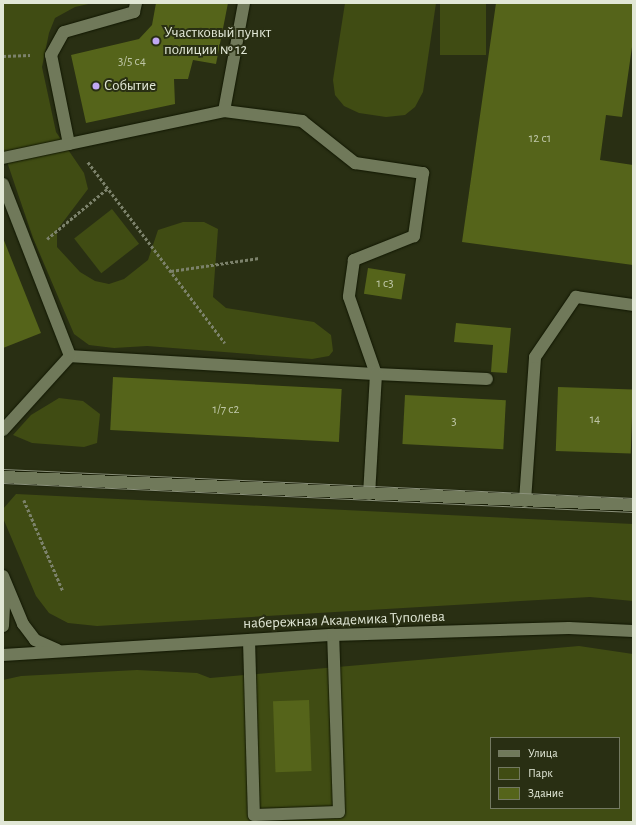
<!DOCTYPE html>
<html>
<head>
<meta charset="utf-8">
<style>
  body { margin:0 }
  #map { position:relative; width:636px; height:825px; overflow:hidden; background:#292f13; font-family:"Alegreya Sans",sans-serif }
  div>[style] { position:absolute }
  .green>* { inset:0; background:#404c13; transform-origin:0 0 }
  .building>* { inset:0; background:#55641a; transform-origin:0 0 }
  .path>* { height:2.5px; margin-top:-1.25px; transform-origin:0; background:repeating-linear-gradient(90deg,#7c826b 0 3px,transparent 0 5px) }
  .roads { filter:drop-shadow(0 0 1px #111700) drop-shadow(0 0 1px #111700) }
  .lane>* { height:12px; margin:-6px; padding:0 6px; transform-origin:6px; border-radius:6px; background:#70795a }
  .street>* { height:12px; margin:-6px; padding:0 6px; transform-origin:6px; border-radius:6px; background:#70795a }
  .secondary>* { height:12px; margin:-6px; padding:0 6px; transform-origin:6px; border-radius:6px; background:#70795a }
  .tram>* { height:1px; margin:-0.5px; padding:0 0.5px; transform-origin:0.5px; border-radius:0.5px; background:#8b917b }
  .dots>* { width:11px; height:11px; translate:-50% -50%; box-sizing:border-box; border:2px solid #292f13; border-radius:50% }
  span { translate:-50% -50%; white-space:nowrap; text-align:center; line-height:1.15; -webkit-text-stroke:4px #292f13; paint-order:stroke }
  .number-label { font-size:13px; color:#bec6a7 }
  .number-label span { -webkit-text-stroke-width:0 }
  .poi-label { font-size:15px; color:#e1e7d6 }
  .left { translate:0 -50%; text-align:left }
  .street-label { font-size:15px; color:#e1e7d6 }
  .frame { position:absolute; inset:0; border:4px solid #e1e7d6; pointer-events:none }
  .legend { position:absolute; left:490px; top:737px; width:130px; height:72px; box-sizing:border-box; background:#292f13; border:1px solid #737961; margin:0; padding:5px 7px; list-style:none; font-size:12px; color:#e1e7d6 }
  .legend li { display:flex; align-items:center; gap:8px; height:20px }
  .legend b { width:20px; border:1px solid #737961 }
</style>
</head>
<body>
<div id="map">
  <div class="green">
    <i style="clip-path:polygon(3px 3px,93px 3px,75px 7px,55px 18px,49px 33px,42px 67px,56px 132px,84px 173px,88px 189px,57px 230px,57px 247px,80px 272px,95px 281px,109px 284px,124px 279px,148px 260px,158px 230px,183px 222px,204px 222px,218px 229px,213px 297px,226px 308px,314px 322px,331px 335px,333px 351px,329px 356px,312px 359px,147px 346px,114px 348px,89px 345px,74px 334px,33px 238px,3px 150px)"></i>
    <i style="clip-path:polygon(345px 3px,436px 3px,423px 92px,415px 107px,405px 115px,386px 117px,359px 113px,344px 106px,335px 95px,333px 80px)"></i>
    <i style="left:440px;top:3px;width:46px;height:52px"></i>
    <i style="left:112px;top:209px;width:44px;height:48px;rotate:52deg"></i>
    <i style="clip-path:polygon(59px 398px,83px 401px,100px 414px,97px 443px,84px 447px,32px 443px,13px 435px,31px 415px)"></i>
    <i style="clip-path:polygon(16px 494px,633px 524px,633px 601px,590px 597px,97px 626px,68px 623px,49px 613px,36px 596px,3px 518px,3px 509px)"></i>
    <i style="clip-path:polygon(evenodd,579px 646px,633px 654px,633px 822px,3px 822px,3px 680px,21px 676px,137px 670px,197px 673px,210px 678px,579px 646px,491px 738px,619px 738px,619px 808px,491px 808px,491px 738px)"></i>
  </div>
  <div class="building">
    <i style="clip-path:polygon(156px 3px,228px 3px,216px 64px,193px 60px,188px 79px,174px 79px,175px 104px,86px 123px,71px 55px,139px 39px,152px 25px)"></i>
    <i style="clip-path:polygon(496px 3px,633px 3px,633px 40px,622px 117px,606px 115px,600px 160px,633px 165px,633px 265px,462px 242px)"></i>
    <i style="clip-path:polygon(3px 238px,41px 333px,3px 348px)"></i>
    <i style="left:368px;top:268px;width:38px;height:26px;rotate:9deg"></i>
    <i style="clip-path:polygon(456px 323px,511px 328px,507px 373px,491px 372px,493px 345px,454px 342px)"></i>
    <i style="left:113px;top:377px;width:229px;height:53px;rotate:3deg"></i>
    <i style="left:558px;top:387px;width:75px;height:64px;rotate:2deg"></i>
    <i style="left:405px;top:395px;width:101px;height:49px;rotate:3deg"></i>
    <i style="left:309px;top:700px;width:71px;height:36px;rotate:88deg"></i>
  </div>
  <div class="path">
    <i style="left:3px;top:56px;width:27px;rotate:-2deg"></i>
    <i style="left:88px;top:162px;width:227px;rotate:52.9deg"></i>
    <i style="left:47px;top:239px;width:80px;rotate:-39.9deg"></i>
    <i style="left:171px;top:271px;width:89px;rotate:-8.4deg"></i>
    <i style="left:24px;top:500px;width:99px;rotate:66.8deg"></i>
  </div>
  <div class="roads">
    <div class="lane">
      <i style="left:224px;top:111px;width:79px;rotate:7.3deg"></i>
      <i style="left:302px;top:121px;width:68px;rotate:38.4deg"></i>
      <i style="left:355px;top:163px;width:69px;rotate:8.4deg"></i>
      <i style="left:423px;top:173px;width:64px;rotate:98.1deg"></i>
      <i style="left:414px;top:236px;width:65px;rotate:158.2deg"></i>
      <i style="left:354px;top:260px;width:37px;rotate:98deg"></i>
      <i style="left:349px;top:297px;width:82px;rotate:70.7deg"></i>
      <i style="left:376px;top:374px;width:111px;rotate:2.6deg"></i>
      <i style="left:69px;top:144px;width:91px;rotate:-101.4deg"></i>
      <i style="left:51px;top:55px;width:26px;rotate:-61deg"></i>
      <i style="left:64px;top:32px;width:73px;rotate:-15.9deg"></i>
      <i style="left:134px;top:12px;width:9px;rotate:-77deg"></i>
      <i style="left:3px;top:158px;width:226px;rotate:-12deg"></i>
      <i style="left:224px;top:111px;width:110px;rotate:-79.5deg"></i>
      <i style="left:3px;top:184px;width:185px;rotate:68.7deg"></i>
      <i style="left:70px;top:356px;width:307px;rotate:3.4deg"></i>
      <i style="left:376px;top:374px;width:120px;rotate:93.3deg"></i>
      <i style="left:3px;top:430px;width:100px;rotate:-47.8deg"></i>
      <i style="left:525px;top:501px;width:144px;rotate:-86deg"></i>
      <i style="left:535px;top:357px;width:73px;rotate:-55.7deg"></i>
      <i style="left:576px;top:297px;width:58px;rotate:8deg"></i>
      <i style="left:249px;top:640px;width:175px;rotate:88.4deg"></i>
      <i style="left:254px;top:815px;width:85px;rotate:-2deg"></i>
      <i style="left:339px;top:812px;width:177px;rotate:-91.9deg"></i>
    </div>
    <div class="street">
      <i style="left:3px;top:477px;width:631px;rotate:2.54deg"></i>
      <i style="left:3px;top:576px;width:52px;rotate:67.4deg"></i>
      <i style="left:23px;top:624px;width:20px;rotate:53deg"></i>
      <i style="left:35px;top:640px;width:24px;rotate:24deg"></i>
      <i style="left:3px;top:626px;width:39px;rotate:-87deg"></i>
    </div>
    <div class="secondary">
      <i style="left:3px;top:655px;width:331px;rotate:-3.5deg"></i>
      <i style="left:333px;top:635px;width:236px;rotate:-1.7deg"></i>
      <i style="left:569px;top:628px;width:64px;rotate:2.7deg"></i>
    </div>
  </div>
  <div class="tram">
    <i style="left:3px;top:469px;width:631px;rotate:2.64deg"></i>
    <i style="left:3px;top:483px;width:631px;rotate:2.64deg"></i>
  </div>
  <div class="dots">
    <i style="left:156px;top:41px;background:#c1a8f3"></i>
    <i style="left:96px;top:86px;background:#c1a8f3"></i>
  </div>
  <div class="number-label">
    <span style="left:132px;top:62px">3/5 с4</span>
    <span style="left:540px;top:139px">12 с1</span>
    <span style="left:385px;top:284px">1 с3</span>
    <span style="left:226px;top:410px">1/7 с2</span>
    <span style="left:595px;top:420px">14</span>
    <span style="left:454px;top:422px">3</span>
  </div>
  <div class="poi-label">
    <span class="left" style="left:164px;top:41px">Участковый пункт<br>полиции № 12</span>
    <span class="left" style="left:104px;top:86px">Событие</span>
  </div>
  <div class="street-label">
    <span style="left:344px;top:620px;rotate:-2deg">набережная Академика Туполева</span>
  </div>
  <div class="frame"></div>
  <ul class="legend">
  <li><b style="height:5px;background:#70795a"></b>Улица</li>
  <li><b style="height:11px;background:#404c13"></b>Парк</li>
  <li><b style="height:11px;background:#55641a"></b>Здание</li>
  </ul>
</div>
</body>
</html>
